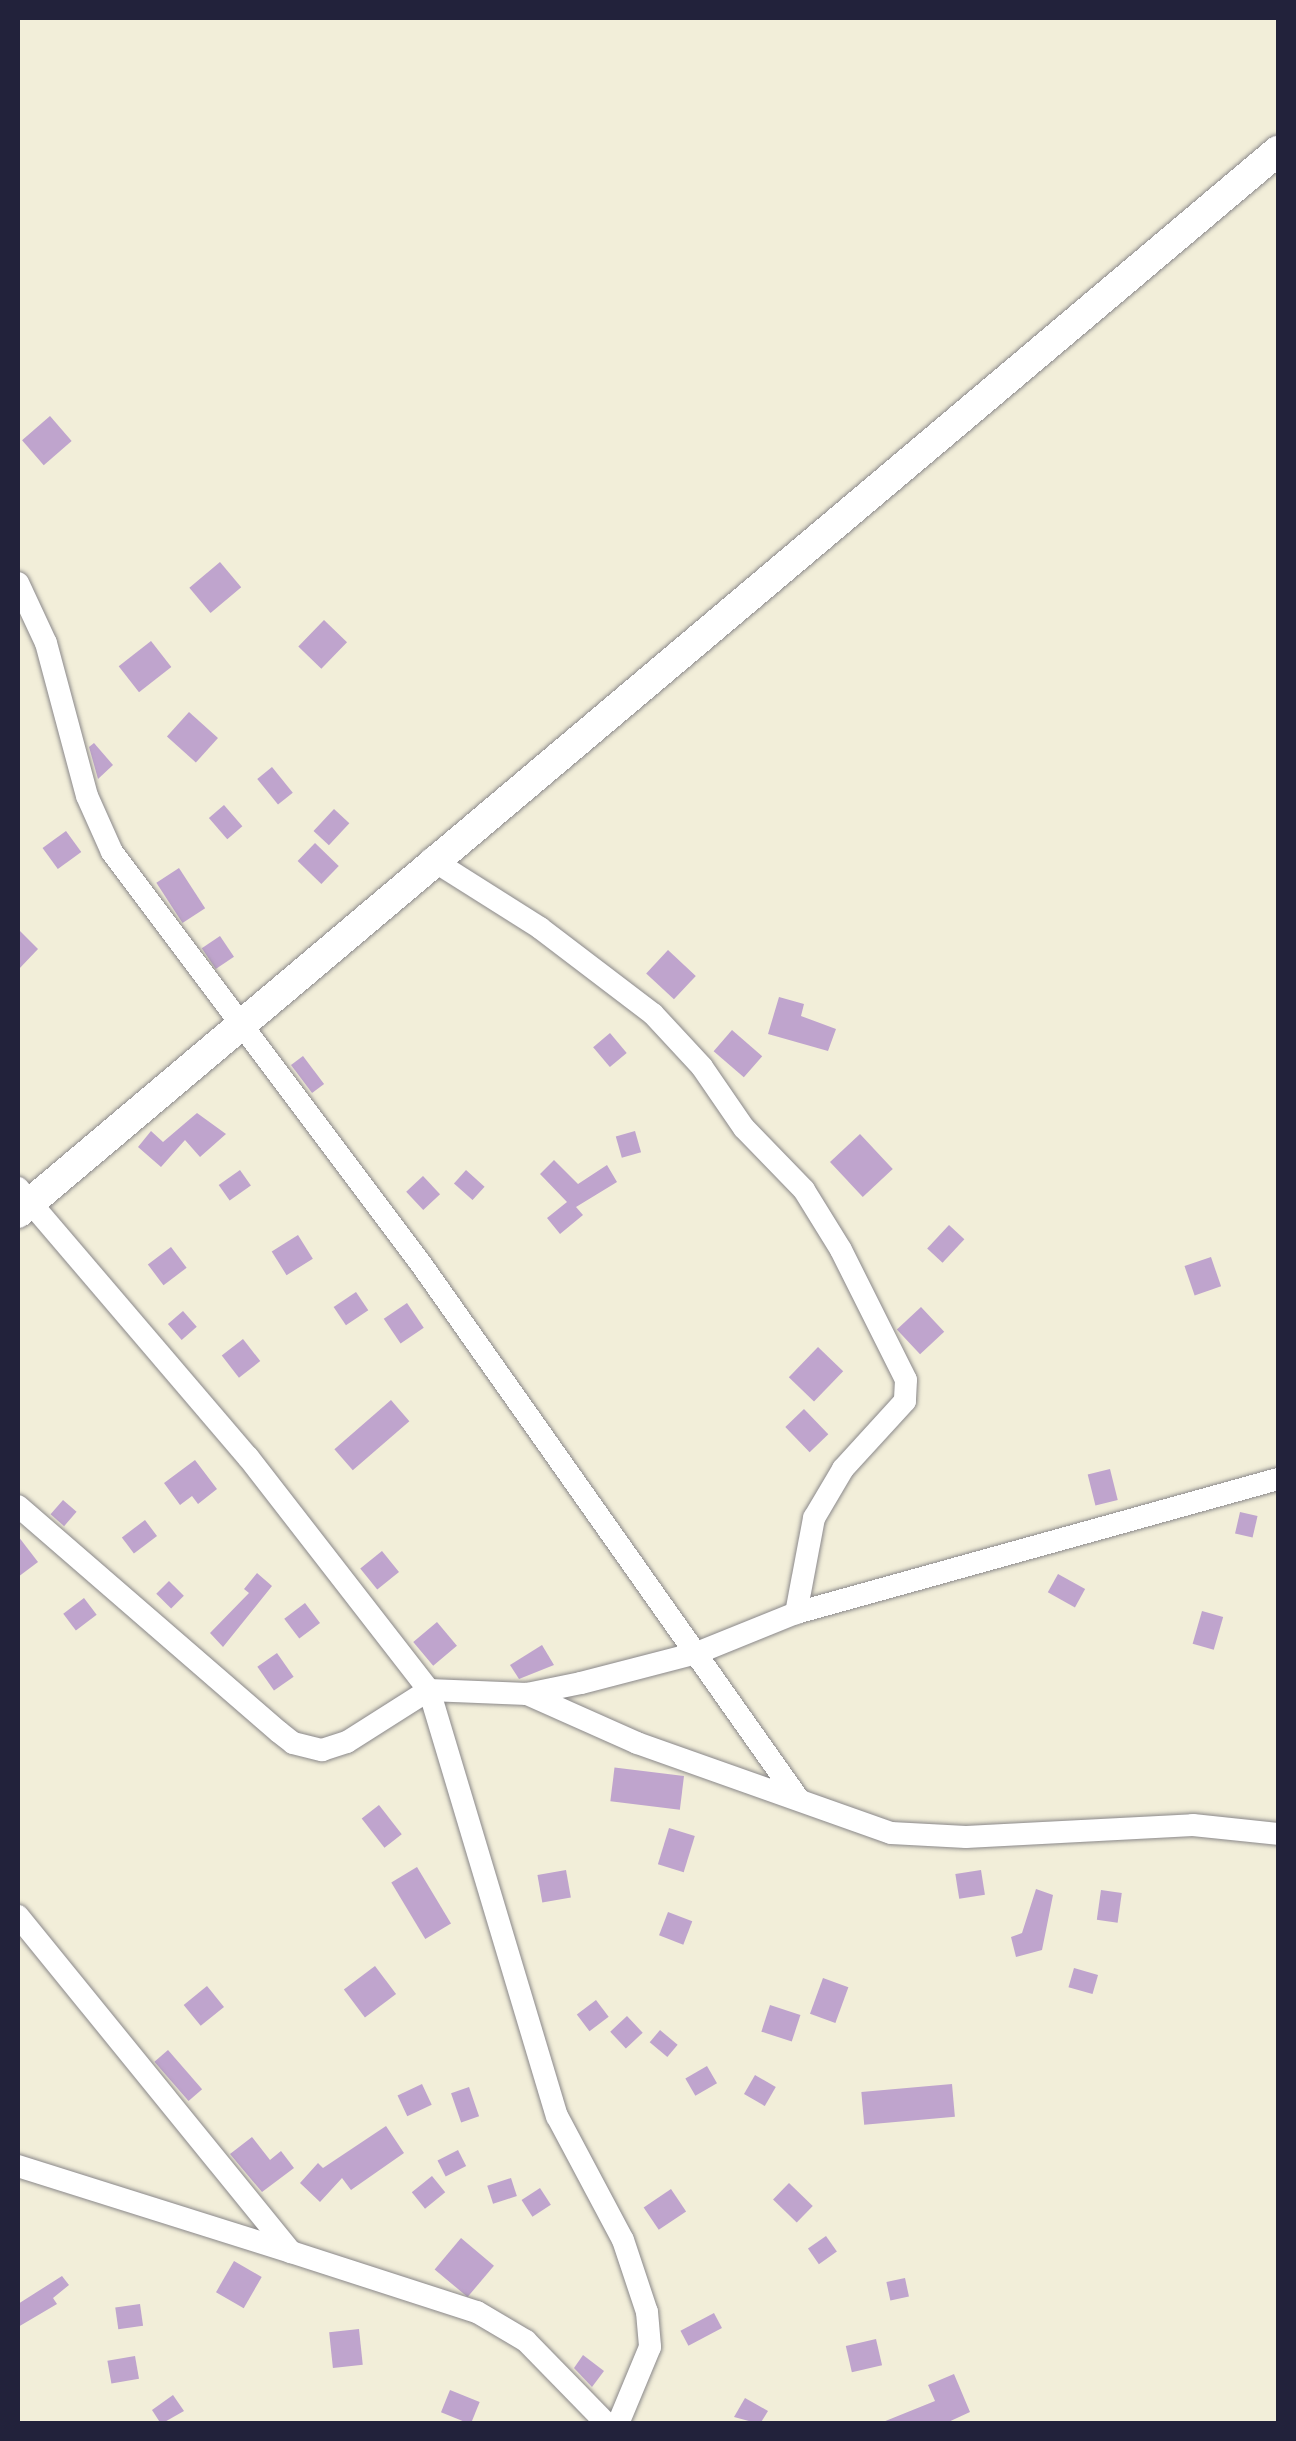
<!DOCTYPE html>
<html>
<head>
<meta charset="utf-8">
<style>
  body { margin:0 }
  #map { position:relative; width:1296px; height:2441px; overflow:hidden; background:#f2eed9; font-family:"IM FELL French Canon",serif }
  div>[style] { position:absolute }
  .building>* { inset:0; background:#bfa4cd; transform-origin:0 0 }
  .roads { filter:drop-shadow(0 0 2px #8a888a) drop-shadow(0 0 2px #8a888a) }
  .street>* { height:22px; margin:-11px; padding:0 11px; transform-origin:11px; border-radius:11px; background:#fff }
  .secondary>* { height:30px; margin:-15px; padding:0 15px; transform-origin:15px; border-radius:15px; background:#fff }
  span { translate:-50% -50%; white-space:nowrap; text-align:center; line-height:1.15; -webkit-text-stroke:10px #fdfcf7; paint-order:stroke }
  .frame { position:absolute; inset:0; border:20px solid #22223b; pointer-events:none }
</style>
</head>
<body>
<div id="map">
  <div class="building">
    <i style="left:50px;top:416px;width:33px;height:37px;rotate:49deg"></i>
    <i style="left:220px;top:562px;width:33px;height:40px;rotate:50deg"></i>
    <i style="left:324px;top:620px;width:32px;height:37px;rotate:44deg"></i>
    <i style="left:151px;top:641px;width:33px;height:41px;rotate:52deg"></i>
    <i style="left:189px;top:712px;width:39px;height:33px;rotate:42deg"></i>
    <i style="clip-path:polygon(94px 743px,113px 765px,98px 779px,89px 747px)"></i>
    <i style="left:272px;top:767px;width:33px;height:19px;rotate:51deg"></i>
    <i style="left:224px;top:805px;width:28px;height:20px;rotate:49deg"></i>
    <i style="left:334px;top:809px;width:21px;height:30px;rotate:43deg"></i>
    <i style="left:66px;top:831px;width:26px;height:29px;rotate:54deg"></i>
    <i style="left:315px;top:843px;width:33px;height:25px;rotate:44deg"></i>
    <i style="left:179px;top:868px;width:48px;height:27px;rotate:57deg"></i>
    <i style="clip-path:polygon(18px 929px,38px 949px,18px 970px)"></i>
    <i style="left:220px;top:936px;width:25px;height:22px;rotate:56deg"></i>
    <i style="left:668px;top:950px;width:38px;height:32px;rotate:43deg"></i>
    <i style="clip-path:polygon(779px 997px,804px 1004px,801px 1016px,836px 1029px,828px 1051px,768px 1034px)"></i>
    <i style="left:732px;top:1030px;width:40px;height:28px;rotate:41deg"></i>
    <i style="left:610px;top:1033px;width:26px;height:22px;rotate:50deg"></i>
    <i style="left:303px;top:1056px;width:35px;height:15px;rotate:53deg"></i>
    <i style="clip-path:polygon(197px 1113px,226px 1134px,200px 1157px,185px 1140px,161px 1167px,138px 1147px,151px 1131px,163px 1142px)"></i>
    <i style="left:635px;top:1131px;width:22px;height:20px;rotate:74deg"></i>
    <i style="left:860px;top:1134px;width:48px;height:41px;rotate:47deg"></i>
    <i style="clip-path:polygon(554px 1160px,578px 1184px,607px 1165px,617px 1182px,576px 1207px,583px 1215px,560px 1234px,547px 1218px,567px 1202px,540px 1174px)"></i>
    <i style="left:240px;top:1170px;width:19px;height:26px;rotate:55deg"></i>
    <i style="left:466px;top:1170px;width:25px;height:18px;rotate:42deg"></i>
    <i style="left:423px;top:1176px;width:25px;height:23px;rotate:47deg"></i>
    <i style="left:949px;top:1225px;width:21px;height:32px;rotate:43deg"></i>
    <i style="left:298px;top:1235px;width:28px;height:31px;rotate:58deg"></i>
    <i style="left:171px;top:1247px;width:26px;height:29px;rotate:53deg"></i>
    <i style="left:1211px;top:1257px;width:31px;height:28px;rotate:71deg"></i>
    <i style="left:356px;top:1292px;width:22px;height:27px;rotate:56deg"></i>
    <i style="left:407px;top:1303px;width:30px;height:28px;rotate:56deg"></i>
    <i style="left:921px;top:1307px;width:34px;height:33px;rotate:47deg"></i>
    <i style="left:183px;top:1311px;width:21px;height:20px;rotate:49deg"></i>
    <i style="left:243px;top:1339px;width:28px;height:27px;rotate:52deg"></i>
    <i style="left:818px;top:1347px;width:35px;height:42px;rotate:44deg"></i>
    <i style="left:391px;top:1400px;width:28px;height:75px;rotate:49deg"></i>
    <i style="left:804px;top:1409px;width:35px;height:26px;rotate:46deg"></i>
    <i style="clip-path:polygon(195px 1460px,217px 1489px,198px 1504px,192px 1496px,180px 1505px,164px 1483px)"></i>
    <i style="left:1110px;top:1469px;width:32px;height:23px;rotate:76deg"></i>
    <i style="left:63px;top:1500px;width:18px;height:19px;rotate:41deg"></i>
    <i style="left:1240px;top:1512px;width:18px;height:22px;rotate:13deg"></i>
    <i style="left:145px;top:1520px;width:20px;height:29px;rotate:53deg"></i>
    <i style="clip-path:polygon(18px 1536px,38px 1562px,18px 1577px)"></i>
    <i style="left:382px;top:1551px;width:27px;height:28px;rotate:51deg"></i>
    <i style="clip-path:polygon(257px 1573px,272px 1586px,223px 1647px,210px 1633px,249px 1593px,244px 1589px)"></i>
    <i style="left:1058px;top:1574px;width:31px;height:21px;rotate:29deg"></i>
    <i style="left:169px;top:1581px;width:21px;height:18px;rotate:45deg"></i>
    <i style="left:84px;top:1598px;width:21px;height:26px;rotate:53deg"></i>
    <i style="left:305px;top:1603px;width:25px;height:26px;rotate:53deg"></i>
    <i style="left:1202px;top:1611px;width:22px;height:34px;rotate:16deg"></i>
    <i style="left:437px;top:1622px;width:31px;height:31px;rotate:50deg"></i>
    <i style="clip-path:polygon(542px 1645px,554px 1665px,519px 1679px,510px 1665px)"></i>
    <i style="left:277px;top:1653px;width:29px;height:24px;rotate:55deg"></i>
    <i style="left:684px;top:1776px;width:34px;height:70px;rotate:97deg"></i>
    <i style="left:379px;top:1805px;width:37px;height:22px;rotate:52deg"></i>
    <i style="left:669px;top:1828px;width:27px;height:38px;rotate:17deg"></i>
    <i style="left:417px;top:1867px;width:66px;height:30px;rotate:59deg"></i>
    <i style="left:566px;top:1870px;width:28px;height:29px;rotate:80deg"></i>
    <i style="left:981px;top:1870px;width:25px;height:26px;rotate:81deg"></i>
    <i style="clip-path:polygon(1036px 1889px,1053px 1895px,1042px 1950px,1016px 1957px,1011px 1937px,1022px 1933px)"></i>
    <i style="left:1101px;top:1890px;width:21px;height:30px;rotate:8deg"></i>
    <i style="left:668px;top:1912px;width:26px;height:25px;rotate:21deg"></i>
    <i style="left:375px;top:1966px;width:35px;height:39px;rotate:53deg"></i>
    <i style="left:1074px;top:1968px;width:25px;height:20px;rotate:16deg"></i>
    <i style="left:823px;top:1978px;width:27px;height:38px;rotate:20deg"></i>
    <i style="left:207px;top:1986px;width:27px;height:30px;rotate:51deg"></i>
    <i style="left:596px;top:2000px;width:21px;height:24px;rotate:53deg"></i>
    <i style="left:770px;top:2005px;width:32px;height:28px;rotate:18deg"></i>
    <i style="left:627px;top:2016px;width:23px;height:23px;rotate:47deg"></i>
    <i style="left:660px;top:2030px;width:23px;height:16px;rotate:40deg"></i>
    <i style="left:168px;top:2050px;width:52px;height:18px;rotate:49deg"></i>
    <i style="left:707px;top:2066px;width:20px;height:25px;rotate:60deg"></i>
    <i style="left:755px;top:2075px;width:24px;height:22px;rotate:30deg"></i>
    <i style="left:422px;top:2084px;width:23px;height:27px;rotate:65deg"></i>
    <i style="left:952px;top:2084px;width:33px;height:91px;rotate:85deg"></i>
    <i style="left:469px;top:2087px;width:31px;height:19px;rotate:71deg"></i>
    <i style="clip-path:polygon(386px 2126px,404px 2153px,351px 2190px,342px 2178px,320px 2202px,300px 2183px,318px 2163px,323px 2168px)"></i>
    <i style="clip-path:polygon(252px 2137px,270px 2160px,281px 2151px,294px 2168px,262px 2192px,230px 2154px)"></i>
    <i style="left:458px;top:2150px;width:18px;height:23px;rotate:63deg"></i>
    <i style="left:432px;top:2176px;width:21px;height:26px;rotate:51deg"></i>
    <i style="left:511px;top:2178px;width:19px;height:25px;rotate:72deg"></i>
    <i style="left:789px;top:2183px;width:33px;height:23px;rotate:44deg"></i>
    <i style="left:540px;top:2188px;width:20px;height:22px;rotate:57deg"></i>
    <i style="left:671px;top:2189px;width:27px;height:33px;rotate:56deg"></i>
    <i style="left:826px;top:2236px;width:19px;height:22px;rotate:55deg"></i>
    <i style="left:461px;top:2238px;width:43px;height:41px;rotate:40deg"></i>
    <i style="left:234px;top:2261px;width:32px;height:36px;rotate:30deg"></i>
    <i style="clip-path:polygon(62px 2276px,69px 2285px,53px 2298px,57px 2304px,18px 2327px,18px 2304px)"></i>
    <i style="left:905px;top:2278px;width:19px;height:19px;rotate:78deg"></i>
    <i style="left:140px;top:2304px;width:22px;height:25px;rotate:82deg"></i>
    <i style="left:714px;top:2313px;width:17px;height:38px;rotate:62deg"></i>
    <i style="left:359px;top:2329px;width:36px;height:30px;rotate:84deg"></i>
    <i style="left:876px;top:2339px;width:27px;height:31px;rotate:77deg"></i>
    <i style="clip-path:polygon(583px 2355px,604px 2371px,592px 2387px,574px 2368px)"></i>
    <i style="left:135px;top:2356px;width:23px;height:28px;rotate:80deg"></i>
    <i style="clip-path:polygon(954px 2374px,970px 2412px,944px 2424px,878px 2424px,935px 2401px,928px 2385px)"></i>
    <i style="left:450px;top:2390px;width:32px;height:24px;rotate:22deg"></i>
    <i style="clip-path:polygon(173px 2395px,184px 2411px,161px 2424px,152px 2410px)"></i>
    <i style="clip-path:polygon(745px 2398px,768px 2411px,760px 2424px,734px 2417px)"></i>
  </div>
  <div class="roads">
    <div class="street">
      <i style="left:18px;top:583px;width:66px;rotate:65deg"></i>
      <i style="left:46px;top:643px;width:158px;rotate:75deg"></i>
      <i style="left:87px;top:796px;width:61px;rotate:65.9deg"></i>
      <i style="left:112px;top:852px;width:515px;rotate:53.13deg"></i>
      <i style="left:421px;top:1264px;width:652px;rotate:54.8deg"></i>
      <i style="left:431px;top:859px;width:129px;rotate:32.3deg"></i>
      <i style="left:540px;top:928px;width:142px;rotate:37.3deg"></i>
      <i style="left:653px;top:1014px;width:72px;rotate:47.2deg"></i>
      <i style="left:702px;top:1067px;width:74px;rotate:55.5deg"></i>
      <i style="left:744px;top:1128px;width:86px;rotate:45.9deg"></i>
      <i style="left:804px;top:1190px;width:70px;rotate:58.3deg"></i>
      <i style="left:841px;top:1250px;width:145px;rotate:63.4deg"></i>
      <i style="left:906px;top:1380px;width:21px;rotate:93deg"></i>
      <i style="left:905px;top:1401px;width:92px;rotate:132.4deg"></i>
      <i style="left:843px;top:1469px;width:57px;rotate:120.6deg"></i>
      <i style="left:814px;top:1518px;width:97px;rotate:100.7deg"></i>
      <i style="left:18px;top:1188px;width:354px;rotate:49.5deg"></i>
      <i style="left:248px;top:1457px;width:295px;rotate:52.2deg"></i>
      <i style="left:429px;top:1690px;width:445px;rotate:73.3deg"></i>
      <i style="left:557px;top:2116px;width:140px;rotate:62deg"></i>
      <i style="left:623px;top:2240px;width:76px;rotate:71.6deg"></i>
      <i style="left:647px;top:2312px;width:35px;rotate:85deg"></i>
      <i style="left:650px;top:2347px;width:83px;rotate:112.6deg"></i>
      <i style="left:18px;top:1506px;width:345px;rotate:40.9deg"></i>
      <i style="left:279px;top:1732px;width:18px;rotate:38deg"></i>
      <i style="left:293px;top:1743px;width:30px;rotate:14deg"></i>
      <i style="left:322px;top:1750px;width:26px;rotate:-18deg"></i>
      <i style="left:347px;top:1742px;width:97px;rotate:-32.4deg"></i>
      <i style="left:429px;top:1690px;width:98px;rotate:2.3deg"></i>
      <i style="left:527px;top:1694px;width:55px;rotate:-11.5deg"></i>
      <i style="left:581px;top:1683px;width:120px;rotate:-14.5deg"></i>
      <i style="left:697px;top:1653px;width:107px;rotate:-22deg"></i>
      <i style="left:796px;top:1613px;width:500px;rotate:-15.54deg"></i>
      <i style="left:527px;top:1694px;width:120px;rotate:24deg"></i>
      <i style="left:637px;top:1743px;width:269px;rotate:19.5deg"></i>
      <i style="left:891px;top:1833px;width:75px;rotate:3.1deg"></i>
      <i style="left:966px;top:1837px;width:227px;rotate:-3deg"></i>
      <i style="left:1193px;top:1825px;width:85px;rotate:6deg"></i>
      <i style="left:18px;top:1916px;width:433px;rotate:50.9deg"></i>
      <i style="left:291px;top:2252px;width:195px;rotate:17.9deg"></i>
      <i style="left:477px;top:2312px;width:57px;rotate:30.6deg"></i>
      <i style="left:526px;top:2341px;width:116px;rotate:45.7deg"></i>
      <i style="left:18px;top:2166px;width:286px;rotate:17.5deg"></i>
    </div>
    <div class="secondary">
      <i style="left:18px;top:1213px;width:1648px;rotate:-40.13deg"></i>
    </div>
  </div>
  <div class="frame"></div>
</div>
</body>
</html>
